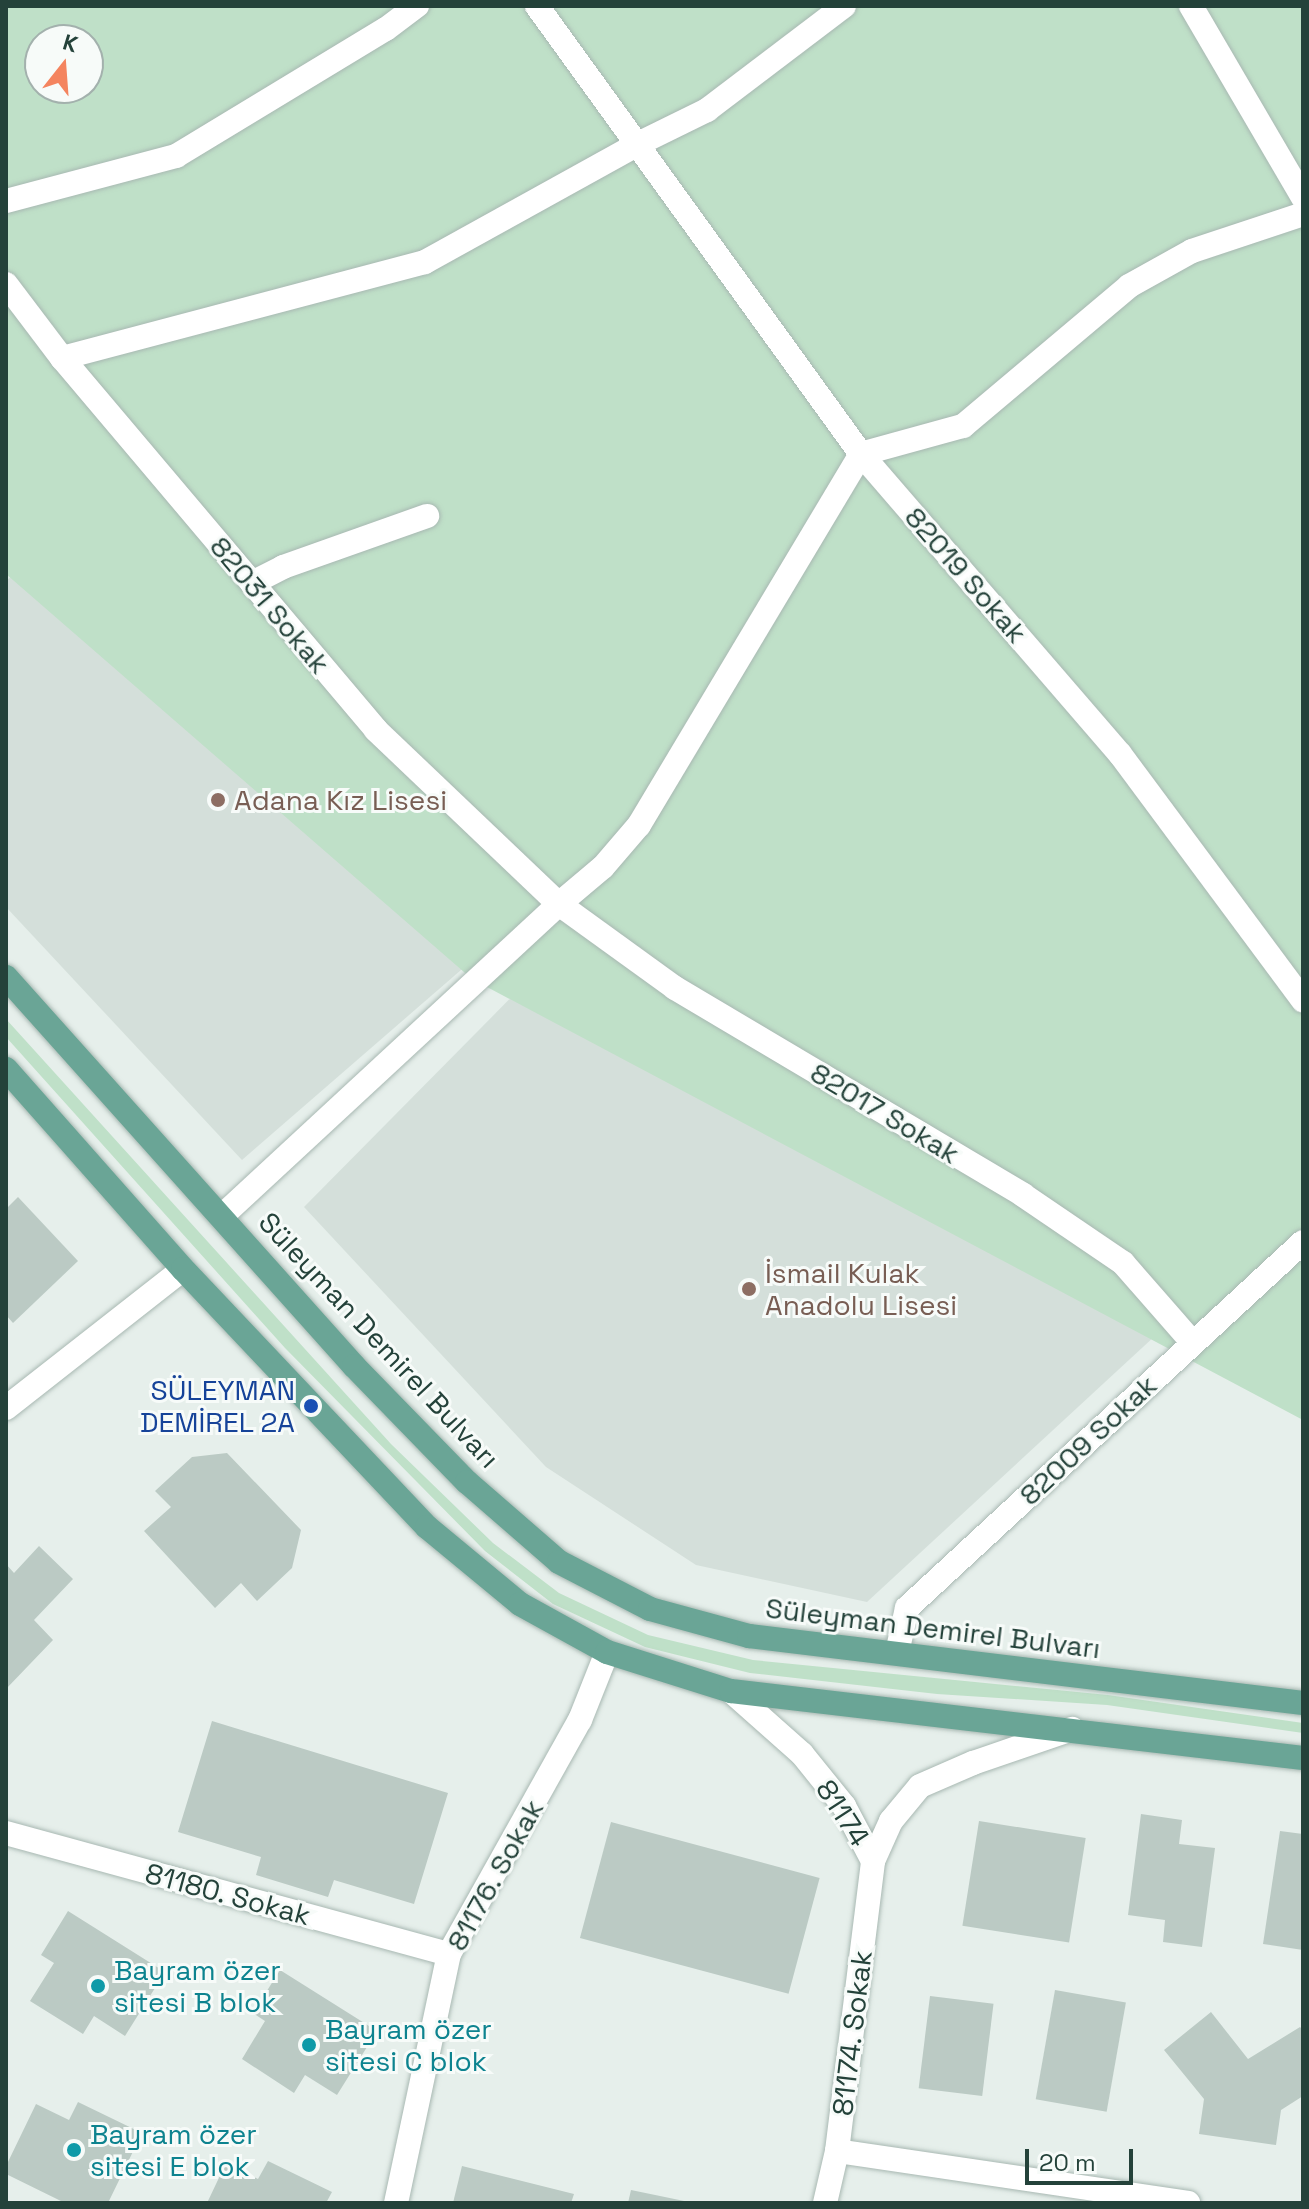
<!DOCTYPE html>
<html>
<head>
<meta charset="utf-8">
<style>
  body { margin:0 }
  #map { position:relative; width:1309px; height:2209px; overflow:hidden; background:#e6efeb; font-family:"Space Grotesk",sans-serif }
  div>[style] { position:absolute }
  .built>* { inset:0; background:#d4dfda }
  .green>* { inset:0; background:#bfe0c8 }
  .building>* { inset:0; background:#bbcac4; transform-origin:0 0 }
  .roads { filter:drop-shadow(0 0 2px #a8b8b2) drop-shadow(0 0 2px #a8b8b2) }
  .minor>* { height:24px; margin:-12px; padding:0 12px; transform-origin:12px; border-radius:12px; background:#fff }
  .major>* { height:24px; margin:-12px; padding:0 12px; transform-origin:12px; border-radius:12px; background:#6aa596 }
  .dots>* { width:22px; height:22px; translate:-50% -50%; box-sizing:border-box; border:4px solid #f7fbf9; border-radius:50% }
  span { translate:-50% -50%; white-space:nowrap; text-align:center; line-height:1.15; -webkit-text-stroke:6px #f7fbf9; paint-order:stroke }
  .street-label { font-size:28px; color:#24423a }
  .education-label { font-size:28px; color:#785e54 }
  .left { translate:0 -50%; text-align:left }
  .transit-label { font-size:28px; color:#164399 }
  .right { translate:-100% -50%; text-align:right }
  .culture-label { font-size:28px; color:#0d838f }
  .frame { position:absolute; inset:0; border:8px solid #24423a; pointer-events:none }
  .north { position:absolute; left:24px; top:24px; width:80px; height:80px; box-sizing:border-box; background:#f7fbf9; border:2px solid #a3b1ad; border-radius:50%; rotate:17deg; font-size:22px; font-weight:700; line-height:32px; text-align:center; color:#24423a }
  .north::after { content:''; display:block; margin:auto; width:28px; height:36px; background:#f4845f; clip-path:polygon(50% 0,100% 100%,50% 72%,0 100%) }
  .scale { position:absolute; left:1025px; top:2149px; width:108px; height:36px; box-sizing:border-box; border:4px solid #24423a; border-top:0; padding-left:10px; font-size:24px; line-height:28px; white-space:nowrap; color:#24423a; -webkit-text-stroke:6px #f7fbf9; paint-order:stroke }
</style>
</head>
<body>
<div id="map">
  <div class="built">
    <i style="clip-path:polygon(140px 468px,537px 904px,242px 1160px,6px 907px,6px 581px)"></i>
    <i style="clip-path:polygon(562px 946px,1156px 1335px,867px 1602px,696px 1565px,546px 1467px,304px 1207px)"></i>
  </div>
  <div class="green">
    <i style="clip-path:polygon(evenodd,6px 6px,1303px 6px,1303px 1420px,472px 979px,6px 574px,6px 6px,40px 40px,88px 40px,88px 88px,40px 88px,40px 40px)"></i>
    <i style="clip-path:polygon(6px 1019px,391px 1444px,493px 1543px,559px 1593px,648px 1635px,753px 1660px,1108px 1695px,1303px 1723px,1303px 1733px,1107px 1705px,937px 1694px,750px 1673px,645px 1647px,553px 1604px,485px 1551px,285px 1348px,6px 1037px)"></i>
  </div>
  <div class="building">
    <i style="clip-path:polygon(18px 1197px,78px 1261px,13px 1323px,6px 1315px,6px 1209px)"></i>
    <i style="clip-path:polygon(227px 1453px,301px 1530px,292px 1568px,257px 1601px,241px 1583px,215px 1608px,144px 1531px,171px 1507px,155px 1491px,192px 1457px)"></i>
    <i style="clip-path:polygon(39px 1546px,73px 1579px,34px 1620px,53px 1640px,6px 1689px,6px 1564px,14px 1573px)"></i>
    <i style="clip-path:polygon(212px 1721px,448px 1793px,414px 1904px,334px 1880px,328px 1897px,256px 1875px,261px 1857px,178px 1832px)"></i>
    <i style="clip-path:polygon(1141px 1814px,1182px 1820px,1179px 1844px,1215px 1848px,1202px 1947px,1163px 1942px,1165px 1920px,1128px 1915px)"></i>
    <i style="left:979px;top:1821px;width:108px;height:106px;rotate:9deg"></i>
    <i style="left:611px;top:1822px;width:216px;height:120px;rotate:15deg"></i>
    <i style="clip-path:polygon(1280px 1831px,1303px 1834px,1303px 1950px,1263px 1944px)"></i>
    <i style="clip-path:polygon(68px 1911px,165px 1972px,125px 2036px,94px 2016px,83px 2034px,30px 2001px,54px 1963px,41px 1955px)"></i>
    <i style="clip-path:polygon(280px 1970px,377px 2031px,337px 2095px,305px 2075px,294px 2093px,242px 2059px,265px 2021px,253px 2013px)"></i>
    <i style="left:1055px;top:1990px;width:72px;height:111px;rotate:10deg"></i>
    <i style="left:930px;top:1996px;width:64px;height:93px;rotate:7deg"></i>
    <i style="clip-path:polygon(1211px 2012px,1248px 2059px,1300px 2027px,1303px 2030px,1303px 2096px,1281px 2110px,1276px 2145px,1199px 2134px,1204px 2099px,1164px 2050px)"></i>
    <i style="clip-path:polygon(78px 2102px,142px 2133px,108px 2203px,65px 2203px,6px 2174px,6px 2166px,36px 2104px,69px 2120px)"></i>
    <i style="clip-path:polygon(268px 2161px,332px 2192px,326px 2203px,207px 2203px,226px 2163px,258px 2179px)"></i>
    <i style="clip-path:polygon(462px 2166px,574px 2194px,571px 2203px,453px 2203px)"></i>
    <i style="clip-path:polygon(631px 2190px,689px 2202px,689px 2203px,628px 2203px)"></i>
  </div>
  <div class="roads">
    <div class="minor">
      <i style="left:537px;top:6px;width:553px;rotate:54.13deg"></i>
      <i style="left:861px;top:454px;width:396px;rotate:49.2deg"></i>
      <i style="left:1120px;top:754px;width:307px;rotate:53.4deg"></i>
      <i style="left:1191px;top:6px;width:222px;rotate:59.7deg"></i>
      <i style="left:6px;top:201px;width:176px;rotate:-14.8deg"></i>
      <i style="left:176px;top:156px;width:245px;rotate:-31.2deg"></i>
      <i style="left:386px;top:29px;width:39px;rotate:-37deg"></i>
      <i style="left:6px;top:284px;width:93px;rotate:52.9deg"></i>
      <i style="left:62px;top:358px;width:487px;rotate:49.8deg"></i>
      <i style="left:376px;top:730px;width:253px;rotate:43.6deg"></i>
      <i style="left:559px;top:904px;width:143px;rotate:35.9deg"></i>
      <i style="left:675px;top:988px;width:405px;rotate:30.7deg"></i>
      <i style="left:1023px;top:1195px;width:121px;rotate:34.2deg"></i>
      <i style="left:1123px;top:1263px;width:106px;rotate:48.8deg"></i>
      <i style="left:62px;top:358px;width:375px;rotate:-14.8deg"></i>
      <i style="left:425px;top:262px;width:244px;rotate:-29deg"></i>
      <i style="left:638px;top:144px;width:77px;rotate:-26.2deg"></i>
      <i style="left:707px;top:110px;width:172px;rotate:-37.2deg"></i>
      <i style="left:252px;top:583px;width:35px;rotate:-27deg"></i>
      <i style="left:283px;top:567px;width:153px;rotate:-19.5deg"></i>
      <i style="left:222px;top:1216px;width:459px;rotate:-42.8deg"></i>
      <i style="left:559px;top:904px;width:57px;rotate:-40.1deg"></i>
      <i style="left:603px;top:867px;width:55px;rotate:-49.4deg"></i>
      <i style="left:639px;top:825px;width:432px;rotate:-59.1deg"></i>
      <i style="left:861px;top:454px;width:106px;rotate:-15.4deg"></i>
      <i style="left:963px;top:426px;width:217px;rotate:-40.1deg"></i>
      <i style="left:1129px;top:286px;width:72px;rotate:-29.1deg"></i>
      <i style="left:1192px;top:251px;width:117px;rotate:-18.4deg"></i>
      <i style="left:6px;top:1408px;width:225px;rotate:-38.1deg"></i>
      <i style="left:897px;top:1653px;width:46px;rotate:-77.5deg"></i>
      <i style="left:907px;top:1608px;width:539px;rotate:-42.75deg"></i>
      <i style="left:731px;top:1691px;width:95px;rotate:41.6deg"></i>
      <i style="left:802px;top:1754px;width:67px;rotate:51.1deg"></i>
      <i style="left:844px;top:1806px;width:62px;rotate:62.2deg"></i>
      <i style="left:6px;top:1833px;width:459px;rotate:15.3deg"></i>
      <i style="left:837px;top:2151px;width:355px;rotate:8.4deg"></i>
      <i style="left:396px;top:2203px;width:255px;rotate:-78deg"></i>
      <i style="left:449px;top:1954px;width:268px;rotate:-60.8deg"></i>
      <i style="left:580px;top:1720px;width:73px;rotate:-68.3deg"></i>
      <i style="left:825px;top:2203px;width:53px;rotate:-77deg"></i>
      <i style="left:837px;top:2151px;width:292px;rotate:-82.9deg"></i>
      <i style="left:873px;top:1861px;width:44px;rotate:-65.8deg"></i>
      <i style="left:891px;top:1821px;width:45px;rotate:-50.4deg"></i>
      <i style="left:920px;top:1786px;width:58px;rotate:-23.5deg"></i>
      <i style="left:973px;top:1763px;width:105px;rotate:-19deg"></i>
    </div>
    <div class="major">
      <i style="left:6px;top:977px;width:522px;rotate:48.18deg"></i>
      <i style="left:354px;top:1366px;width:162px;rotate:45.8deg"></i>
      <i style="left:467px;top:1482px;width:122px;rotate:41deg"></i>
      <i style="left:559px;top:1562px;width:102px;rotate:27.3deg"></i>
      <i style="left:650px;top:1609px;width:103px;rotate:15.3deg"></i>
      <i style="left:749px;top:1636px;width:558px;rotate:6.9deg"></i>
      <i style="left:6px;top:1069px;width:267px;rotate:48.5deg"></i>
      <i style="left:183px;top:1269px;width:355px;rotate:46.6deg"></i>
      <i style="left:427px;top:1527px;width:121px;rotate:39.6deg"></i>
      <i style="left:520px;top:1604px;width:99px;rotate:28.9deg"></i>
      <i style="left:607px;top:1652px;width:130px;rotate:17.5deg"></i>
      <i style="left:731px;top:1691px;width:576px;rotate:6.68deg"></i>
    </div>
  </div>
  <div class="dots">
    <i style="left:218px;top:800px;background:#8d6e63"></i>
    <i style="left:749px;top:1289px;background:#8d6e63"></i>
    <i style="left:311px;top:1406px;background:#1a4fb4"></i>
    <i style="left:98px;top:1986px;background:#0f9aa8"></i>
    <i style="left:309px;top:2045px;background:#0f9aa8"></i>
    <i style="left:74px;top:2150px;background:#0f9aa8"></i>
  </div>
  <div class="street-label">
    <span style="left:966px;top:575px;rotate:49deg">82019 Sokak</span>
    <span style="left:270px;top:605px;rotate:50deg">82031 Sokak</span>
    <span style="left:885px;top:1113px;rotate:31deg">82017 Sokak</span>
    <span style="left:379px;top:1340px;rotate:47deg">Süleyman Demirel Bulvarı</span>
    <span style="left:1088px;top:1440px;rotate:-43deg">82009 Sokak</span>
    <span style="left:933px;top:1628px;rotate:7deg">Süleyman Demirel Bulvarı</span>
    <span style="left:843px;top:1813px;rotate:57deg">81174</span>
    <span style="left:495px;top:1875px;rotate:-61deg">81176. Sokak</span>
    <span style="left:228px;top:1894px;rotate:15deg">81180. Sokak</span>
    <span style="left:852px;top:2033px;rotate:-83deg">81174. Sokak</span>
  </div>
  <div class="education-label">
    <span class="left" style="left:234px;top:800px">Adana Kız Lisesi</span>
    <span class="left" style="left:765px;top:1289px">İsmail Kulak<br>Anadolu Lisesi</span>
  </div>
  <div class="transit-label">
    <span class="right" style="left:295px;top:1406px">SÜLEYMAN<br>DEMİREL 2A</span>
  </div>
  <div class="culture-label">
    <span class="left" style="left:114px;top:1986px">Bayram özer<br>sitesi B blok</span>
    <span class="left" style="left:325px;top:2045px">Bayram özer<br>sitesi C blok</span>
    <span class="left" style="left:90px;top:2150px">Bayram özer<br>sitesi E blok</span>
  </div>
  <div class="frame"></div>
  <div class="north">K</div>
  <div class="scale">20 m</div>
</div>
</body>
</html>
